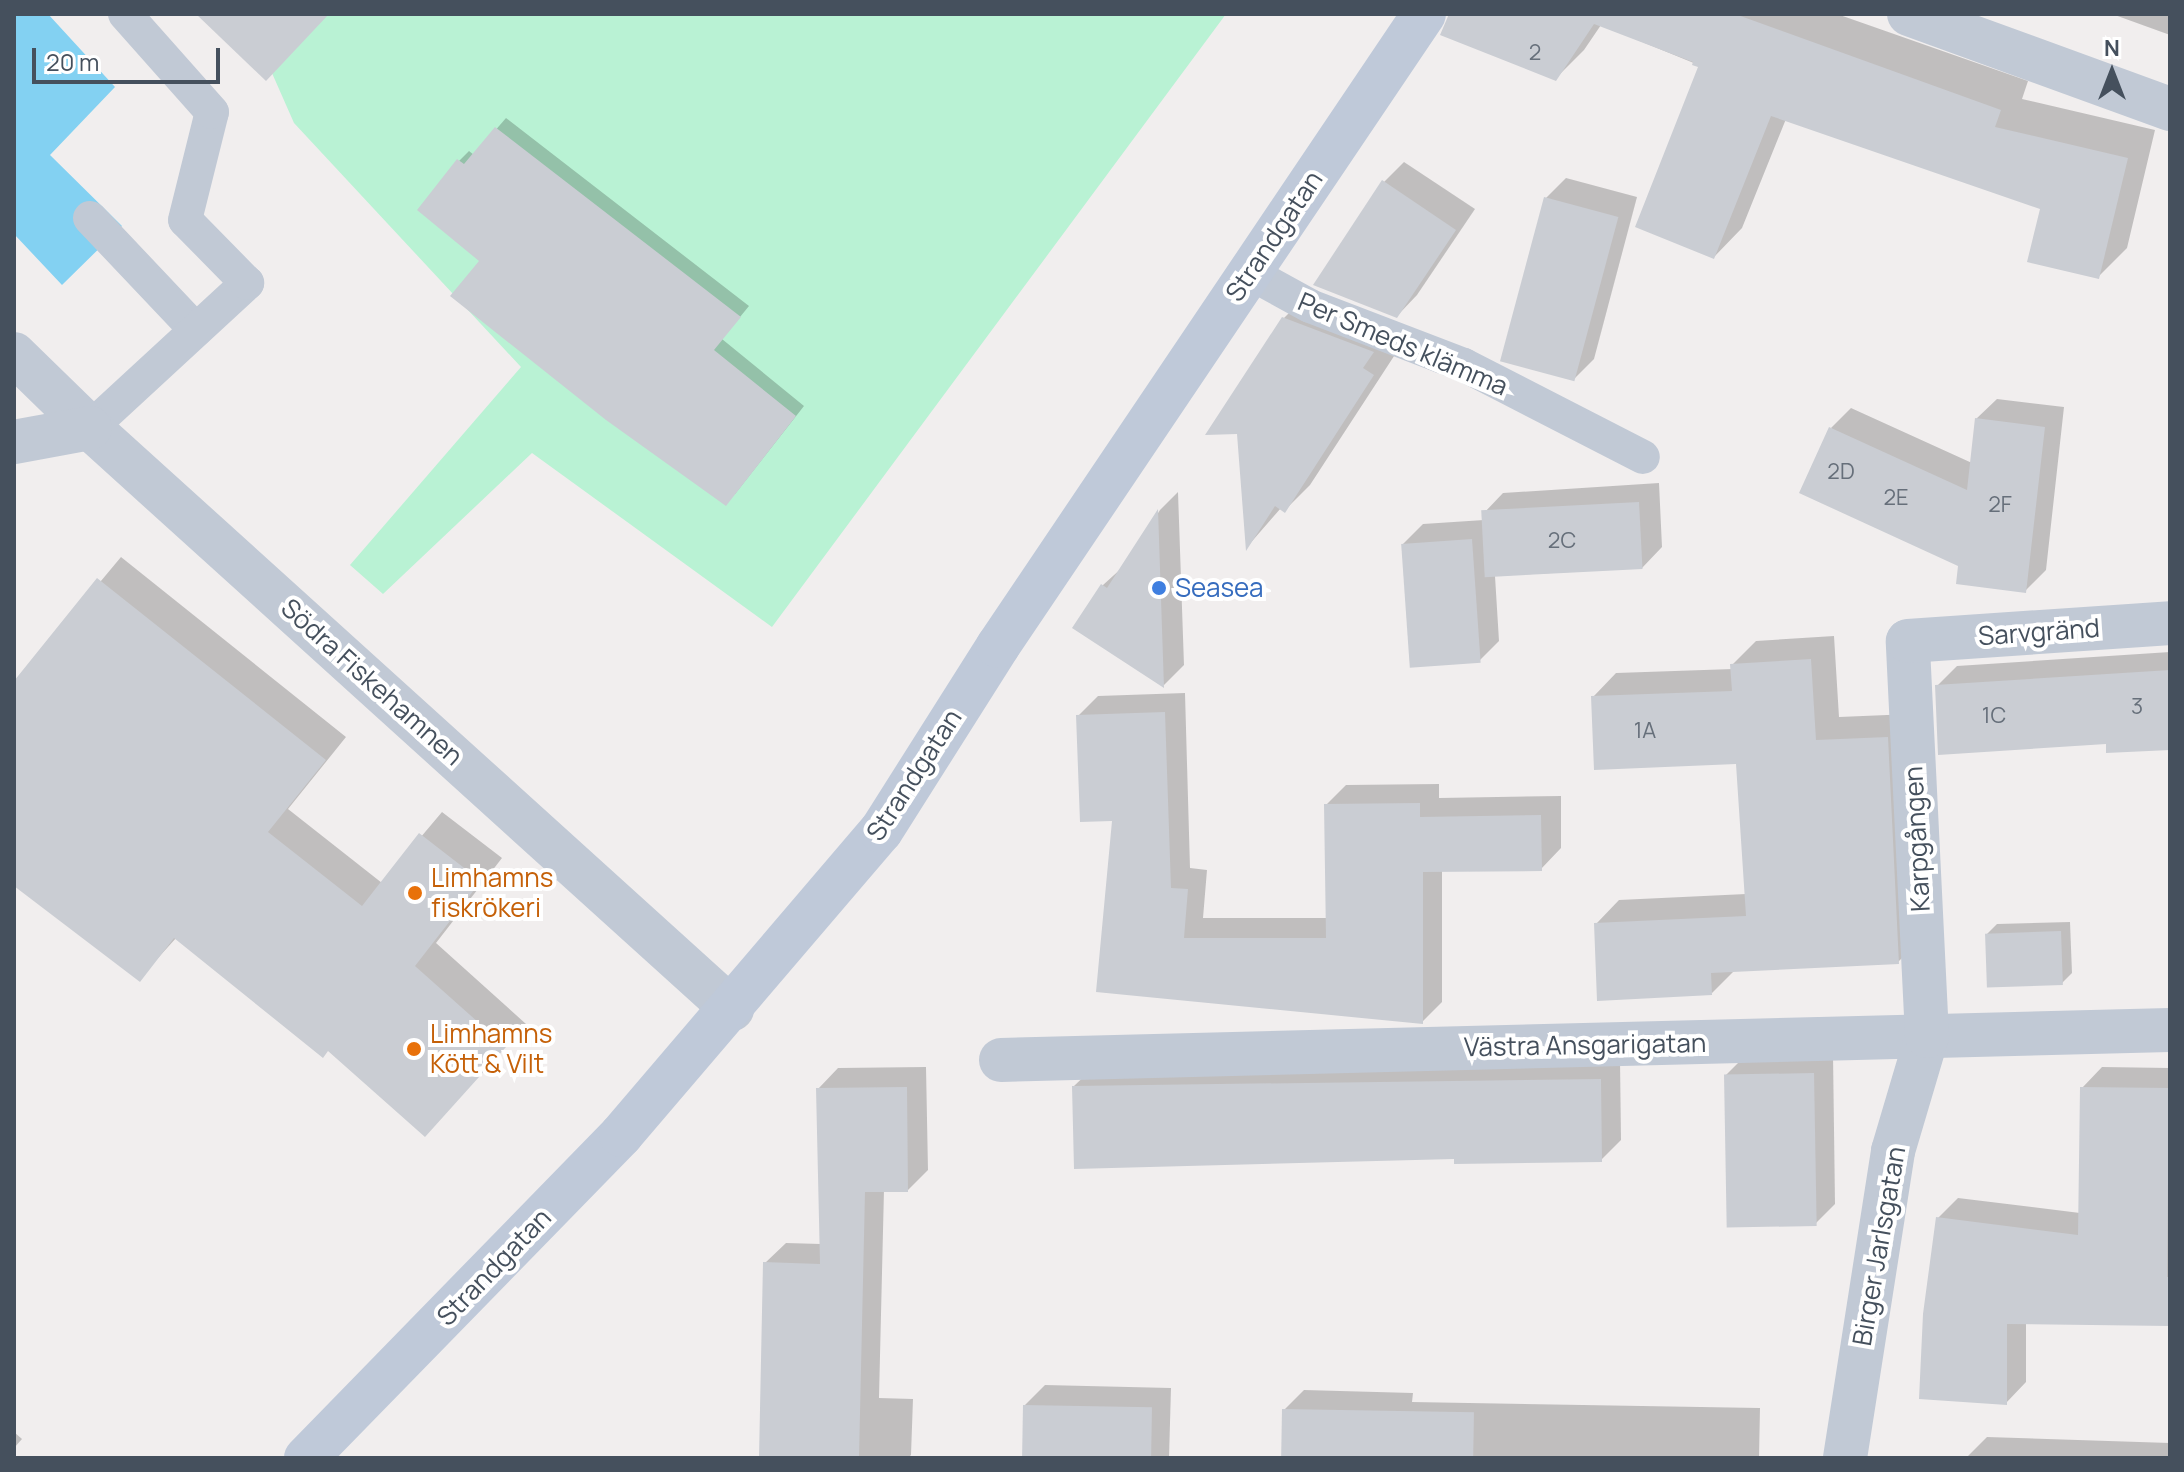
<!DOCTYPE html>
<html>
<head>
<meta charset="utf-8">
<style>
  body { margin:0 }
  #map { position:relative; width:2184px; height:1472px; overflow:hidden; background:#f1eeee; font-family:Manrope,sans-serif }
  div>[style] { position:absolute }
  .green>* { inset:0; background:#b9f2d4 }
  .water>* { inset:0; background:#83d1f2 }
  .shadow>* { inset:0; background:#0003 }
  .building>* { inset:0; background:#cacdd3; transform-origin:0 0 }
  .lane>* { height:34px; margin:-17px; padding:0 17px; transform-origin:17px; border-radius:17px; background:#c1c9d5 }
  .street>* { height:44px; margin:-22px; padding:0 22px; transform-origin:22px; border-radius:22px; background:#c1c9d5 }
  .secondary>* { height:44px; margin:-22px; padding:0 22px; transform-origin:22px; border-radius:22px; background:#bfc9d9 }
  .dots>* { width:22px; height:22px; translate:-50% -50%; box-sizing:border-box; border:4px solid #fff; border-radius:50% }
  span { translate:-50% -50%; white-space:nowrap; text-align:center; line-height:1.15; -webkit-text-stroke:8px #fff; paint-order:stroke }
  .number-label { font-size:22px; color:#666f7a }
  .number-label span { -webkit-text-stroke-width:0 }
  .street-label { font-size:26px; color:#45505d }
  .shop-label { font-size:26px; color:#366cbe }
  .left { translate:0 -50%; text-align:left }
  .food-label { font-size:26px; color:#c56008 }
  .frame { position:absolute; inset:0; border:16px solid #45505d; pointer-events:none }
  .north { position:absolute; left:2072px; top:32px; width:80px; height:80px; -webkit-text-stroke:6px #fff; paint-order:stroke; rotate:0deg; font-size:22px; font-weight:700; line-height:32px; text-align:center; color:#45505d }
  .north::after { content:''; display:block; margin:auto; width:28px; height:36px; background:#45505d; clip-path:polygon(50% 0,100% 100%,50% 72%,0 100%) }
  .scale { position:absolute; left:32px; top:48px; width:188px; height:36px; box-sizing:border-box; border:4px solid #45505d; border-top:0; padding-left:10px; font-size:24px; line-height:28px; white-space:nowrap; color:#45505d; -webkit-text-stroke:6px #fff; paint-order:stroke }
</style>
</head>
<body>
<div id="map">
  <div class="green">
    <i style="clip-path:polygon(246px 14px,1226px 14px,772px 627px,532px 453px,383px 594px,350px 565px,521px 367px,294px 123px)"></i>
  </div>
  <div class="water">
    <i style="clip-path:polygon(14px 14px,48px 14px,115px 87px,50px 155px,122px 226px,62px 285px,14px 234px)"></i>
  </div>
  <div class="shadow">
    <i style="clip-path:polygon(1488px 14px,1837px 14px,2028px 81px,2022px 99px,2155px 130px,2127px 248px,2098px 277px,2042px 208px,1786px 119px,1742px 228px,1714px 257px,1701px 66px,1601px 25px,1584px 50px,1556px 78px)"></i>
    <i style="clip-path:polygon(2112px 14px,2170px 14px,2170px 35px)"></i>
    <i style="clip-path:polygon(506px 118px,749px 306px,722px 339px,804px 406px,735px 494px,481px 261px,459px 161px,469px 151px,474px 155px)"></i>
    <i style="clip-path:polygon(1404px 162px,1475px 209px,1417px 295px,1397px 316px,1384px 182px)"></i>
    <i style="clip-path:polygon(1566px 178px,1637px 197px,1594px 359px,1574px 379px,1546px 198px)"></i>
    <i style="clip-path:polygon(1309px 293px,1398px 350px,1310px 485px,1285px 510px,1281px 508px,1247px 547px,1284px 318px)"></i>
    <i style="clip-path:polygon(1997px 399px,2064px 407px,2046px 570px,2026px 590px,1960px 565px,1831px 428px,1851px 408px,1972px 463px,1976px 419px)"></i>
    <i style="clip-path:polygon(1659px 483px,1662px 547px,1642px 568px,1495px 576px,1499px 641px,1479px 661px,1403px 544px,1423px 524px,1484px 520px,1483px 514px,1503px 493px)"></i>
    <i style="clip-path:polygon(1178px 492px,1184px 665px,1164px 685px,1075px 628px,1103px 585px,1124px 566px,1160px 510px)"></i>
    <i style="clip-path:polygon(121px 557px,346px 737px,288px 809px,382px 883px,442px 812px,502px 858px,436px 943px,526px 1024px,425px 1134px,329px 1049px,177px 937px,139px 979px,14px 885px,14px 685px)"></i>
    <i style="clip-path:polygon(1834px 636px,1839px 717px,1911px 714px,1921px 939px,1898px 962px,1735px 970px,1712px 993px,1596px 924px,1619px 900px,1746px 894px,1738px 762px,1593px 697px,1616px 673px,1733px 669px,1732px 665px,1756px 641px)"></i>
    <i style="clip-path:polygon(2170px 652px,2170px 748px,2108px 742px,1937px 686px,1957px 666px)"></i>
    <i style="clip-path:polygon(1185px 693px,1190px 868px,1207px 870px,1203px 918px,1328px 918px,1326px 805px,1346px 785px,1439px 784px,1439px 798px,1561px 796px,1561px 848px,1541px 869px,1442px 870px,1442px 1002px,1422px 1022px,1098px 990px,1115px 819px,1078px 716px,1098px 696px)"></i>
    <i style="clip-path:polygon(2070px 922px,2072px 973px,2062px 983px,1987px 934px,1997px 924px)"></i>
    <i style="clip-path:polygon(1833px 1054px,1835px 1204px,1815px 1224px,1726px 1075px,1746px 1055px)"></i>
    <i style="clip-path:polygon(1620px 1060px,1621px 1140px,1601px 1160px,1456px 1157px,1074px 1086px,1095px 1066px)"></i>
    <i style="clip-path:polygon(926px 1067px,928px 1170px,908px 1190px,884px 1190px,879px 1398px,913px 1399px,911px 1455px,908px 1458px,761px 1458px,765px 1263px,786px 1243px,821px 1244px,818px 1089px,838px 1068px)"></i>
    <i style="clip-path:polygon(2102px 1067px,2170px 1068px,2170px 1324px,2026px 1322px,2026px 1382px,2006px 1403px,1938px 1218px,1958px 1198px,2080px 1213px,2082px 1088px)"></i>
    <i style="clip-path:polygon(1045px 1385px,1171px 1388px,1169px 1458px,1023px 1458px,1025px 1405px)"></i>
    <i style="clip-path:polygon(1304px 1390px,1413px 1393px,1412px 1402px,1760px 1408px,1759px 1458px,1282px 1458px,1284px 1410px)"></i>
    <i style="clip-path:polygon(14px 1432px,22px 1439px,14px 1448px)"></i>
    <i style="clip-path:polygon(1987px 1437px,2170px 1443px,2170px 1458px,1966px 1458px)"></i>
  </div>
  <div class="building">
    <i style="clip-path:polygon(196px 14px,329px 14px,266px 81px)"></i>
    <i style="clip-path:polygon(1449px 14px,1735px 14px,2001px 110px,1995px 127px,2128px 158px,2099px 279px,2027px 262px,2040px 209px,1771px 116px,1714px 259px,1635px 227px,1698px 67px,1692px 65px,1693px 62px,1594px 24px,1556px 81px,1440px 35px)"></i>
    <i style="clip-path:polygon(495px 127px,741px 317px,714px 350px,796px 416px,726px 506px,606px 420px,450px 296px,479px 261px,417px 210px,457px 159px,464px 164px)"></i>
    <i style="clip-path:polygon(1382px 180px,1456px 230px,1397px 318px,1313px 285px)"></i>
    <i style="left:1544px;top:197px;width:77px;height:170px;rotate:15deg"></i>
    <i style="clip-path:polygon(1282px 317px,1374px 352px,1363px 368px,1374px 375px,1285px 513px,1275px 506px,1246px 551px,1237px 434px,1205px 435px)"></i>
    <i style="clip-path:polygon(1975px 418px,2045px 427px,2026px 593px,1956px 584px,1958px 566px,1799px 493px,1829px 427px,1967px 490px)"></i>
    <i style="left:1639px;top:502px;width:67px;height:158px;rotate:87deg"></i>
    <i style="clip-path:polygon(1158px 509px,1164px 688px,1072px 628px,1101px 584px,1107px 588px)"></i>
    <i style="left:1472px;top:539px;width:124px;height:71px;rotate:86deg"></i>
    <i style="clip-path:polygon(97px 578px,326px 760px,268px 832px,362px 906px,419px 833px,481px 881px,415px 966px,506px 1047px,425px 1137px,328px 1051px,323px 1058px,174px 938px,140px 982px,14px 886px,14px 681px)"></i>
    <i style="clip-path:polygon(1811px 659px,1816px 740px,1888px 737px,1899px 964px,1711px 973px,1712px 995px,1597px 1001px,1594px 923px,1746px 916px,1736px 764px,1594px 770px,1591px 696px,1732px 691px,1730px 664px)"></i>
    <i style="clip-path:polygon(2170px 670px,2170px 750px,2106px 753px,2106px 744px,1938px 755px,1935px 685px)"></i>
    <i style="clip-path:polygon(1165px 712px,1171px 888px,1188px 889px,1184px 938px,1326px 938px,1324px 804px,1420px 803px,1420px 817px,1541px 815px,1542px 871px,1423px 872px,1423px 1024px,1096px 992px,1112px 821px,1080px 822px,1076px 715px)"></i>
    <i style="left:2061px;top:931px;width:54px;height:76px;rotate:88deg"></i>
    <i style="left:1814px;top:1073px;width:153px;height:90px;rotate:89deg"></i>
    <i style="clip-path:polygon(1601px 1079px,1602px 1162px,1454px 1164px,1454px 1159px,1074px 1169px,1072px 1086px)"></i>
    <i style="clip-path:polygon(907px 1087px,908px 1192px,865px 1192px,859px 1458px,759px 1458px,763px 1262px,820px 1264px,816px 1088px)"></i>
    <i style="clip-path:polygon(2080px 1087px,2169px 1088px,2167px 1277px,2170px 1277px,2170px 1326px,2007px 1324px,2007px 1405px,1919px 1399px,1923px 1314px,1936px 1217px,2078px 1235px)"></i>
    <i style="left:1023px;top:1405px;width:129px;height:53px;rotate:1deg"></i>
    <i style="left:1282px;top:1409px;width:192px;height:49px;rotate:1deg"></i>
  </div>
  <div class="lane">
    <i style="left:90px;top:218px;width:154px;rotate:46.6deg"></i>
    <i style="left:1250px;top:273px;width:68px;rotate:28.8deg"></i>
    <i style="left:1310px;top:306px;width:165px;rotate:21deg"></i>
    <i style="left:1464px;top:365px;width:201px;rotate:27.2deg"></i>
    <i style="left:90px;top:428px;width:214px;rotate:-42.7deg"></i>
    <i style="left:247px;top:283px;width:88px;rotate:-134.5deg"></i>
    <i style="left:185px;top:220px;width:111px;rotate:-76deg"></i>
    <i style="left:212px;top:112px;width:131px;rotate:-131.6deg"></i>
  </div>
  <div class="street">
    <i style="left:1909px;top:14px;width:278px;rotate:20deg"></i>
    <i style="left:14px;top:354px;width:106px;rotate:44.2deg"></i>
    <i style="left:90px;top:428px;width:866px;rotate:42.14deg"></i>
    <i style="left:14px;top:442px;width:77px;rotate:-10.4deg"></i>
    <i style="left:1001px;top:1060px;width:1169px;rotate:-1.47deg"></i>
    <i style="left:1845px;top:1458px;width:311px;rotate:-81.1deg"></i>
    <i style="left:1893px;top:1151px;width:120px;rotate:-73.5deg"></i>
    <i style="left:1927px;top:1036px;width:395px;rotate:-92.8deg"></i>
    <i style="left:1908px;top:641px;width:263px;rotate:-3.9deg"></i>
  </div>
  <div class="secondary">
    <i style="left:306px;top:1458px;width:451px;rotate:-45.7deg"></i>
    <i style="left:621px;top:1135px;width:400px;rotate:-49.5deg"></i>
    <i style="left:881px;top:831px;width:219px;rotate:-57.7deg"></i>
    <i style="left:998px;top:646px;width:762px;rotate:-56.02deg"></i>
  </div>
  <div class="dots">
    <i style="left:1159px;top:588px;background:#3f7fe0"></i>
    <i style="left:415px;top:893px;background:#e8710a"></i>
    <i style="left:414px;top:1049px;background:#e8710a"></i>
  </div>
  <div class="number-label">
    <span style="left:1535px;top:53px">2</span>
    <span style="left:1841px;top:472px">2D</span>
    <span style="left:1896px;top:498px">2E</span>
    <span style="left:2000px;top:505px">2F</span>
    <span style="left:1562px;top:541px">2C</span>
    <span style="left:2137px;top:707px">3</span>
    <span style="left:1994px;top:716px">1C</span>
    <span style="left:1645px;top:731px">1A</span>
  </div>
  <div class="street-label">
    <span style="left:1274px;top:236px;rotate:-56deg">Strandgatan</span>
    <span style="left:1403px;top:344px;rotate:23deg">Per Smeds klämma</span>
    <span style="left:2039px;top:632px;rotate:-4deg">Sarvgränd</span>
    <span style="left:372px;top:682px;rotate:42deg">Södra Fiskehamnen</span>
    <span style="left:914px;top:775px;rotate:-57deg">Strandgatan</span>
    <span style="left:1917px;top:839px;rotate:-93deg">Karpgången</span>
    <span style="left:1585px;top:1045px;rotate:-1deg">Västra Ansgarigatan</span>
    <span style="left:1879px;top:1246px;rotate:-80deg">Birger Jarlsgatan</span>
    <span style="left:494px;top:1267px;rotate:-46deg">Strandgatan</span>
  </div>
  <div class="shop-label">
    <span class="left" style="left:1175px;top:588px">Seasea</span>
  </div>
  <div class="food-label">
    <span class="left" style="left:431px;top:893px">Limhamns<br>fiskrökeri</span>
    <span class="left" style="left:430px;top:1049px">Limhamns<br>Kött &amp; Vilt</span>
  </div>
  <div class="frame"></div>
  <div class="north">N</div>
  <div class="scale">20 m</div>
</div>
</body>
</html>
